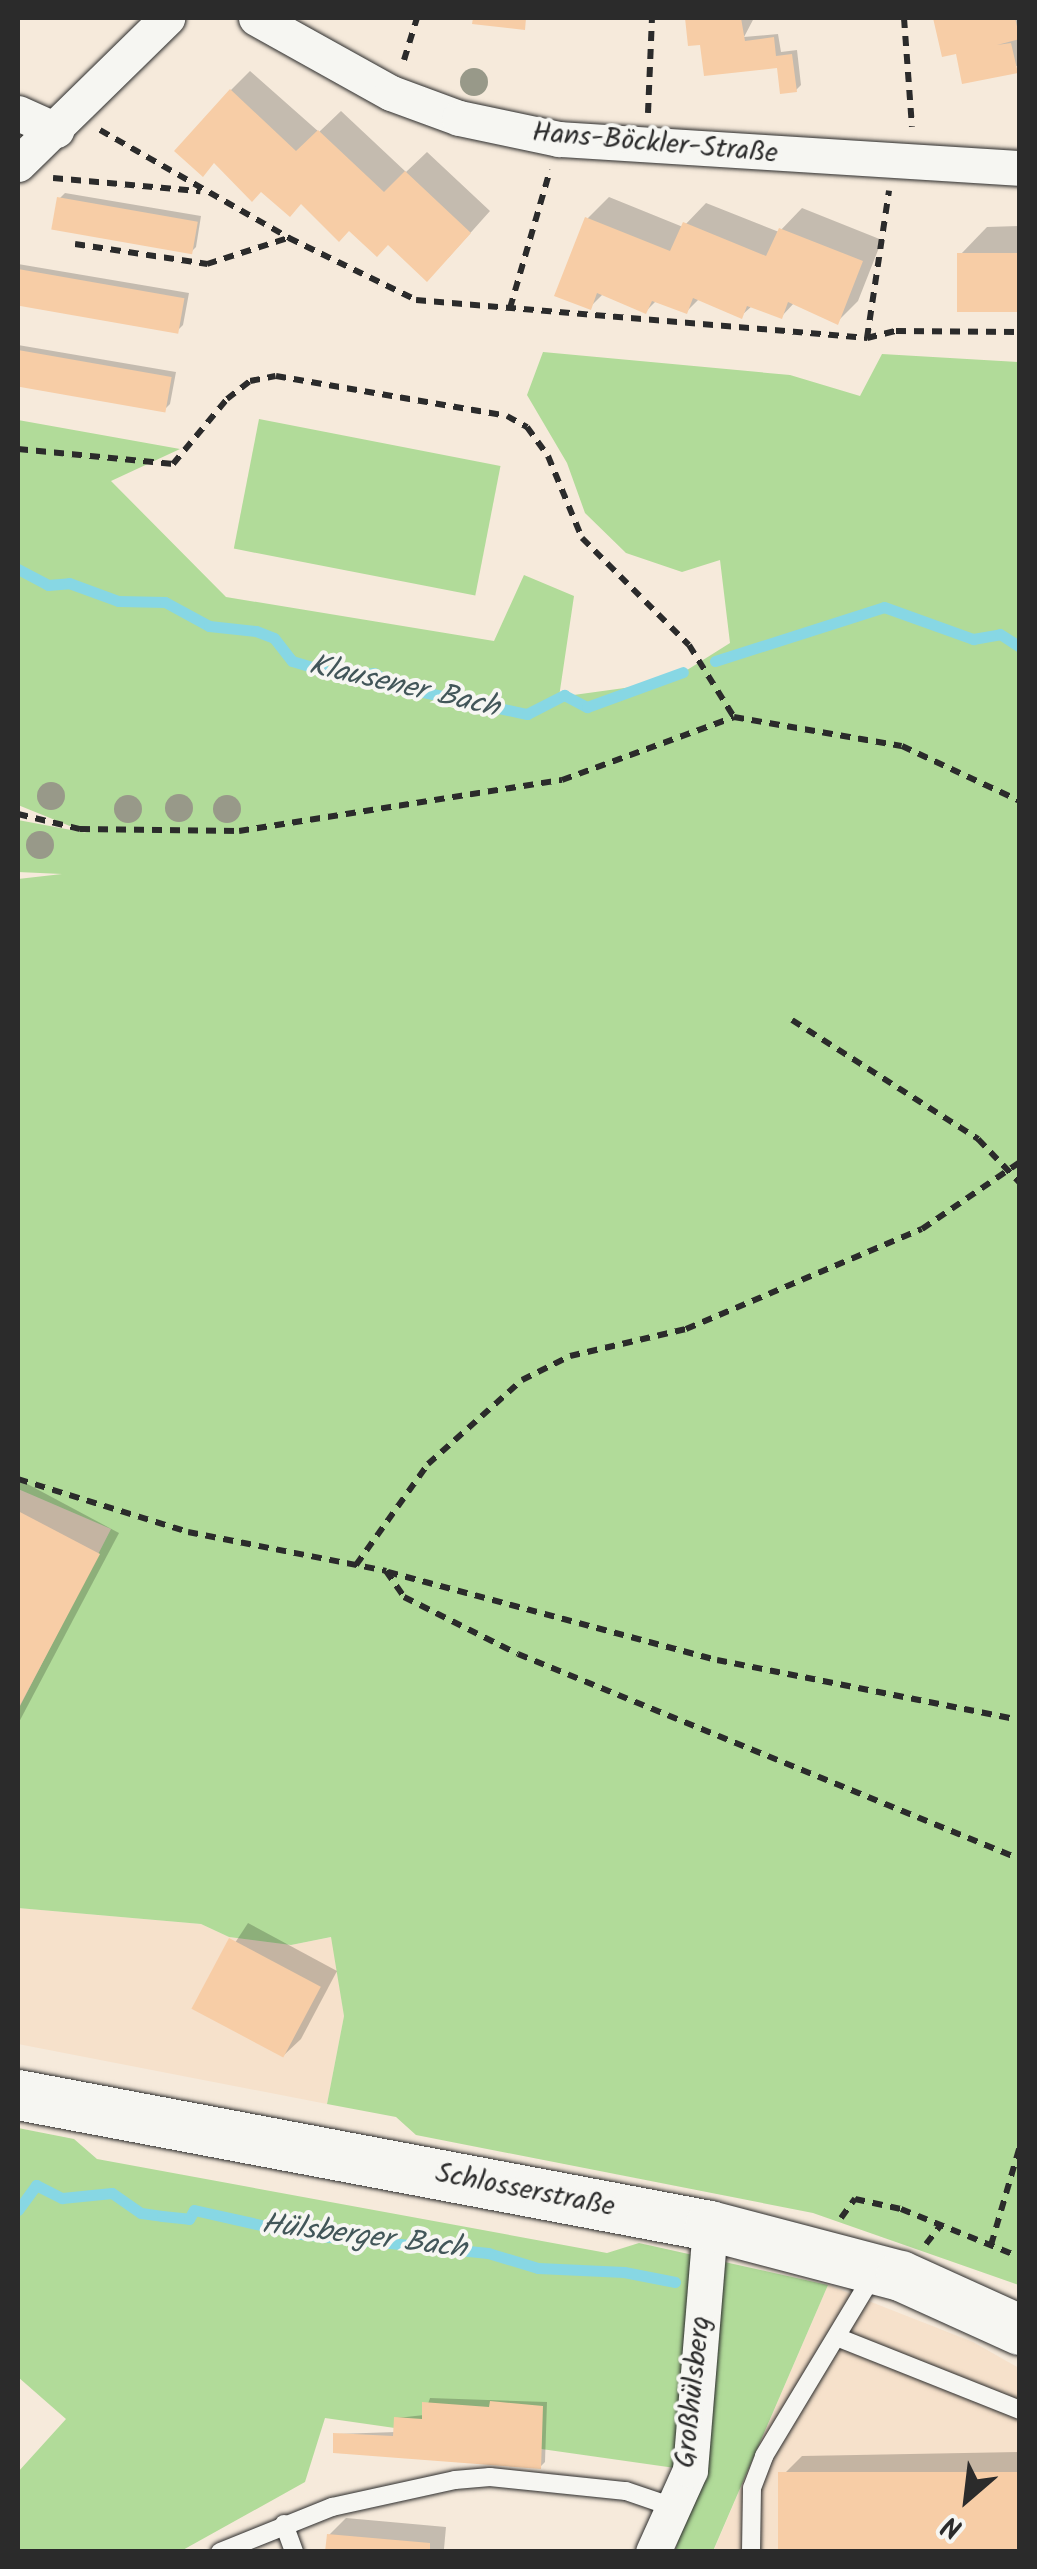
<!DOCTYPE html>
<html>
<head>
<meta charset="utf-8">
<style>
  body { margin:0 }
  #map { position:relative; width:1037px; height:2569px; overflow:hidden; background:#f6eadb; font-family:Kalam,sans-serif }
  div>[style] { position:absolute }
  .built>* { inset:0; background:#f6e1cb }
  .green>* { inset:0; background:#b1db99; transform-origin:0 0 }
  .shadow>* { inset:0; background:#0003 }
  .stream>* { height:11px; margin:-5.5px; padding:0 5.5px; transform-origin:5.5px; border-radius:5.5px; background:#87d7e4 }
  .building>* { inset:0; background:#f7cda6; transform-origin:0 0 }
  .path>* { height:6px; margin-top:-3px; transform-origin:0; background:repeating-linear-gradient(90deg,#2b2b2b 0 10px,transparent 0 18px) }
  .roads { filter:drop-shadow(0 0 2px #2b2b2b) drop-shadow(0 0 2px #2b2b2b) }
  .lane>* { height:18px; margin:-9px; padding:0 9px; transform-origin:9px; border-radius:9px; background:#f6f6f2 }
  .street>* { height:35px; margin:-17.5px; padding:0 17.5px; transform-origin:17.5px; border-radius:17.5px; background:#f6f6f2 }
  .secondary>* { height:50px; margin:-25px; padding:0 25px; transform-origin:25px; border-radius:25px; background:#f6f6f2 }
  .trees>* { width:28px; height:28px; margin:-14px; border-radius:50%; background:#989989 }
  span { translate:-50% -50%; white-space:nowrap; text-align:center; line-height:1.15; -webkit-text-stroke:8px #f6f6f2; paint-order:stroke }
  .street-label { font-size:28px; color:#2b2b2b }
  .water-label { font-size:30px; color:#425659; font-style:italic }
  .frame { position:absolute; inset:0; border:20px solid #2b2b2b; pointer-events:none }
  .north { position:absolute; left:917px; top:2449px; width:100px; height:100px; -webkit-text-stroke:8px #f6f6f2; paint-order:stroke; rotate:208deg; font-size:28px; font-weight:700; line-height:40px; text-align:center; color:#2b2b2b }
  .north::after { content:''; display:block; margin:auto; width:35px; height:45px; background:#2b2b2b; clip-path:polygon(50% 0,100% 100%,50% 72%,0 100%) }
</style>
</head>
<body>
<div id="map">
  <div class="built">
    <i style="clip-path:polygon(18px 1489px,111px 1529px,18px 1710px)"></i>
    <i style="clip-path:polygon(18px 1908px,201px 1924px,229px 1937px,291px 1945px,332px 1937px,344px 2016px,327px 2104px,18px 2044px)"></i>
    <i style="clip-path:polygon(828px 2285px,973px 2342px,1019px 2368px,1019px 2551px,713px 2552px)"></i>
  </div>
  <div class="green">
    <i style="clip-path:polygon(543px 352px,790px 375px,860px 396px,882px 354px,1019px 362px,1019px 2285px,813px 2213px,416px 2135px,396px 2117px,327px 2104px,344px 2016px,331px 1937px,291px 1945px,229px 1937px,201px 1924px,18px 1908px,18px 1710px,111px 1529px,18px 1489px,18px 879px,62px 874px,18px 872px,18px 820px,87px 833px,18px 805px,18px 420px,180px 449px,111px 481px,226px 597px,494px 641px,524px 575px,574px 596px,559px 697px,668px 682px,730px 643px,720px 560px,682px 572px,626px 553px,585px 513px,567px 463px,527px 395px)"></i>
    <i style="left:259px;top:419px;width:246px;height:132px;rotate:11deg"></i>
    <i style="clip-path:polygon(18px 2128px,74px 2139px,97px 2159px,607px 2253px,639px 2243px,828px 2285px,713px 2551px,675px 2551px,693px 2491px,675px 2468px,325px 2418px,305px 2482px,181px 2551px,18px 2551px,18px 2472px,66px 2419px,18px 2377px)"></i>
  </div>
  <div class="shadow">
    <i style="clip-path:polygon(688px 18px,754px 18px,744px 37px,778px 34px,781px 52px,797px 50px,801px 85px,796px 90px,780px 65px,707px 42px,690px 43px)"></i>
    <i style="clip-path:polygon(936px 18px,1020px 18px,1020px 67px,958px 51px,944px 54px)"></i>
    <i style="clip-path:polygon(250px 71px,319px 132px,341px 111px,406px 172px,427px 152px,490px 211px,448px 258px,389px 242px,229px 92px)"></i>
    <i style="clip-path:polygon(65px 193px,201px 216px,196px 247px,191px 252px,60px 198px)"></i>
    <i style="clip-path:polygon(609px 197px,683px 227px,706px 203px,779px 232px,802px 208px,882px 240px,858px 301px,837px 322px,795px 302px,782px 316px,753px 305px,741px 316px,700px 298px,687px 311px,657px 300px,646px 311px,604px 293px,590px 307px,588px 218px)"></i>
    <i style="clip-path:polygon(1020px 226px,1020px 308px,960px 255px,987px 227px)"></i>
    <i style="clip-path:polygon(18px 264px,189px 293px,183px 325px,178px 330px,18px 303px)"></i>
    <i style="clip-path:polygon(18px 345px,176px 372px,170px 404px,165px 409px,18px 383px)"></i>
    <i style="clip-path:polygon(18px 1479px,119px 1533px,18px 1724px)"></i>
    <i style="clip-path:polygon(248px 1923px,337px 1971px,301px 2039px,284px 2055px,193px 2007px)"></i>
    <i style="clip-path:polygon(430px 2398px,547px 2402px,545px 2462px,540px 2467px,336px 2434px,396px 2432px,397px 2418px,424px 2415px)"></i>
    <i style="clip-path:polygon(1020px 2452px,1020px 2552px,780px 2478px,802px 2456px)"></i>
    <i style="clip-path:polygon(346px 2518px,446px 2527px,444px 2549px,471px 2552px,328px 2552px,329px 2535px)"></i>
  </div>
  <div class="stream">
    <i style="left:18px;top:569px;width:34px;rotate:28deg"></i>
    <i style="left:48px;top:585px;width:21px;rotate:-5deg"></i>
    <i style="left:69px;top:583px;width:52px;rotate:20.2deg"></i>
    <i style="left:118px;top:601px;width:47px;rotate:1.2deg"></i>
    <i style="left:165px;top:602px;width:50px;rotate:28.6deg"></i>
    <i style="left:209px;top:626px;width:47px;rotate:6.1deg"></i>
    <i style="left:256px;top:631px;width:19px;rotate:21deg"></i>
    <i style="left:274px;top:638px;width:29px;rotate:52deg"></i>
    <i style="left:292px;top:661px;width:49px;rotate:16.6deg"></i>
    <i style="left:339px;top:675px;width:35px;rotate:-3deg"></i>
    <i style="left:374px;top:673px;width:25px;rotate:32deg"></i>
    <i style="left:395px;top:686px;width:135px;rotate:12deg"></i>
    <i style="left:527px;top:714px;width:42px;rotate:-27.2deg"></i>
    <i style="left:564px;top:695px;width:26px;rotate:28deg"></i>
    <i style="left:587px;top:707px;width:102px;rotate:-20deg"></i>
    <i style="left:715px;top:661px;width:177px;rotate:-17.7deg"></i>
    <i style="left:884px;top:607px;width:95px;rotate:19.8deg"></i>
    <i style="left:973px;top:639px;width:27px;rotate:-10deg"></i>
    <i style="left:1000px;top:634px;width:24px;rotate:33deg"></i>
    <i style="left:18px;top:2210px;width:31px;rotate:-54deg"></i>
    <i style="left:36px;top:2185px;width:29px;rotate:27deg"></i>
    <i style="left:62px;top:2198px;width:50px;rotate:-5.7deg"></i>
    <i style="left:112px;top:2193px;width:35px;rotate:35deg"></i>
    <i style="left:141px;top:2213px;width:21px;rotate:8deg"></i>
    <i style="left:162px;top:2216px;width:27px;rotate:6deg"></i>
    <i style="left:189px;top:2219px;width:10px;rotate:-61deg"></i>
    <i style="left:194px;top:2210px;width:110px;rotate:12.6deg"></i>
    <i style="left:301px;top:2234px;width:188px;rotate:5.8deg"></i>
    <i style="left:488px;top:2253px;width:52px;rotate:16.7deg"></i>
    <i style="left:538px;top:2268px;width:86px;rotate:2.7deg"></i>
    <i style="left:624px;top:2272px;width:52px;rotate:11.1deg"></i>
  </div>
  <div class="building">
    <i style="clip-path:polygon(473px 18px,526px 18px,525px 30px,472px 24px)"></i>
    <i style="clip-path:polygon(685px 18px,741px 18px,745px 41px,774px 37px,776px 56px,792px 54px,797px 92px,780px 94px,777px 68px,704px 76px,700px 45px,688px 46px)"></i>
    <i style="clip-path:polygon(933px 18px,1015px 18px,1020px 39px,997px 45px,1011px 43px,1018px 73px,962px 84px,956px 54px,942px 57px)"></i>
    <i style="clip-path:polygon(230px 89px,296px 151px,318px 130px,384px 192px,405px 171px,471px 233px,427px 282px,388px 245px,377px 257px,349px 231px,339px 242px,301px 204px,290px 217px,261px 192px,252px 202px,214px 163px,203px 177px,174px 151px)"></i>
    <i style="left:57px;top:197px;width:143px;height:33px;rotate:10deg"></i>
    <i style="clip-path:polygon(585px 217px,670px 251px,683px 222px,766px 256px,779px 228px,863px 261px,838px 325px,788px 302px,782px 319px,747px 306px,742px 319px,693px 298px,687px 314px,652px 301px,646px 314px,597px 293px,591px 310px,554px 296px)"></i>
    <i style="left:957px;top:253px;width:63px;height:59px"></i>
    <i style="left:18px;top:269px;width:169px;height:36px;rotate:10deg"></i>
    <i style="left:18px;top:350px;width:156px;height:36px;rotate:10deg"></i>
    <i style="clip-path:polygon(18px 1511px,100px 1554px,18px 1709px)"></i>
    <i style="left:229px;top:1938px;width:104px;height:80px;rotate:28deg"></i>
    <i style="clip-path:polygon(490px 2401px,543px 2406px,541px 2469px,333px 2453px,333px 2433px,393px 2436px,394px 2417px,422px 2419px,422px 2402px,489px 2407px)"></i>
    <i style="left:1020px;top:2472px;width:80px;height:242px;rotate:90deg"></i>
    <i style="clip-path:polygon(327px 2534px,430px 2543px,430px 2552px,325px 2552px)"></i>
  </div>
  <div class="path">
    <i style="left:904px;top:18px;width:109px;rotate:85.8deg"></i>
    <i style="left:404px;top:60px;width:44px;rotate:-72.8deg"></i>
    <i style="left:648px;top:113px;width:95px;rotate:-87.6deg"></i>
    <i style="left:100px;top:130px;width:218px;rotate:29.7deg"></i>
    <i style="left:289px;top:238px;width:141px;rotate:26deg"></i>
    <i style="left:416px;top:300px;width:453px;rotate:4.8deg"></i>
    <i style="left:867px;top:338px;width:30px;rotate:-14deg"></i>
    <i style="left:896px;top:331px;width:124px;rotate:0.5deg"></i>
    <i style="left:53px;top:178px;width:148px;rotate:5.1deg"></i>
    <i style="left:75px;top:244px;width:134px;rotate:8.6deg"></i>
    <i style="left:207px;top:264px;width:85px;rotate:-17.8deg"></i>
    <i style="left:510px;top:308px;width:144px;rotate:-73.8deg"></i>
    <i style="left:867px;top:338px;width:149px;rotate:-81.5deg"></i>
    <i style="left:18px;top:449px;width:156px;rotate:5.5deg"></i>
    <i style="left:173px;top:464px;width:85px;rotate:-50.3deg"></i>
    <i style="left:227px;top:399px;width:29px;rotate:-38deg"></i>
    <i style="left:250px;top:381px;width:26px;rotate:-11deg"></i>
    <i style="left:276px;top:376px;width:234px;rotate:9.8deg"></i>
    <i style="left:507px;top:416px;width:23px;rotate:29deg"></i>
    <i style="left:527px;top:427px;width:36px;rotate:54deg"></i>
    <i style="left:548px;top:456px;width:89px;rotate:67.5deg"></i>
    <i style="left:582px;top:538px;width:151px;rotate:45deg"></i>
    <i style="left:689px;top:645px;width:85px;rotate:58deg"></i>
    <i style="left:18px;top:814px;width:64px;rotate:13.6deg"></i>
    <i style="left:80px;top:829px;width:159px;rotate:0.7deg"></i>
    <i style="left:239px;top:831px;width:327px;rotate:-9deg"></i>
    <i style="left:562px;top:780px;width:183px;rotate:-20.1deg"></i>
    <i style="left:734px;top:717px;width:170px;rotate:9.8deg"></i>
    <i style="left:902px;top:746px;width:130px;rotate:25deg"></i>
    <i style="left:792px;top:1020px;width:221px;rotate:32.6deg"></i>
    <i style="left:978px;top:1139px;width:61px;rotate:46.3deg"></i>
    <i style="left:18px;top:1479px;width:178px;rotate:17.3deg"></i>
    <i style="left:188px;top:1532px;width:202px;rotate:11.1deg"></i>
    <i style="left:386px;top:1571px;width:32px;rotate:55deg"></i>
    <i style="left:404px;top:1597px;width:127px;rotate:26.6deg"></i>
    <i style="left:518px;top:1654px;width:542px;rotate:22.21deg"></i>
    <i style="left:356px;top:1565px;width:124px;rotate:-54.5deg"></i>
    <i style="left:428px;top:1464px;width:126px;rotate:-41.8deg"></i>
    <i style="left:522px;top:1380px;width:54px;rotate:-26.6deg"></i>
    <i style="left:570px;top:1356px;width:119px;rotate:-13.1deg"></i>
    <i style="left:686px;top:1329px;width:256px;rotate:-23deg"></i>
    <i style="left:922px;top:1229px;width:119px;rotate:-34.4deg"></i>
    <i style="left:388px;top:1572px;width:341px;rotate:15deg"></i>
    <i style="left:717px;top:1660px;width:309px;rotate:11.2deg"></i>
    <i style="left:841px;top:2218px;width:24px;rotate:-54deg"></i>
    <i style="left:855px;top:2199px;width:47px;rotate:12.3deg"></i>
    <i style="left:901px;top:2209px;width:128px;rotate:22deg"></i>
    <i style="left:926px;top:2244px;width:24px;rotate:-52deg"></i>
    <i style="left:991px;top:2245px;width:103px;rotate:-73.7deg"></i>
  </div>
  <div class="roads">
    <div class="lane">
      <i style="left:839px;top:2338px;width:195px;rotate:21.7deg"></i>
      <i style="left:284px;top:2524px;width:30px;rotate:70deg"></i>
      <i style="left:220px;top:2552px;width:121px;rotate:-21.9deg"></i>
      <i style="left:332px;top:2507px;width:126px;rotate:-12.4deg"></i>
      <i style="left:455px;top:2480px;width:35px;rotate:-5deg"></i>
      <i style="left:490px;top:2477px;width:137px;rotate:5.9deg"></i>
      <i style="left:626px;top:2491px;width:50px;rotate:18.8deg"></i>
      <i style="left:751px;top:2552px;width:64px;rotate:-89.1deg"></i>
      <i style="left:752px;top:2488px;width:34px;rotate:-69deg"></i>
      <i style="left:764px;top:2456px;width:213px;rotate:-58.9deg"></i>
    </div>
    <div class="street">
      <i style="left:256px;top:18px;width:154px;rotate:29.1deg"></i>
      <i style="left:391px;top:93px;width:72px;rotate:20.2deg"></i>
      <i style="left:459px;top:118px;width:102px;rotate:11.9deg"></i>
      <i style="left:559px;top:139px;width:462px;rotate:3.6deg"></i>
      <i style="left:18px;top:113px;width:42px;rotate:24.1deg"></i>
      <i style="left:18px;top:164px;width:209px;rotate:-44.4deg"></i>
      <i style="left:653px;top:2552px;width:90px;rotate:-65.7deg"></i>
      <i style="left:690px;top:2470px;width:245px;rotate:-85.3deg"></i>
    </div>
    <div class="secondary">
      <i style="left:18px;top:2095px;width:704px;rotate:10.72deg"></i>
      <i style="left:710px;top:2226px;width:197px;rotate:14.7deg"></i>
      <i style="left:901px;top:2276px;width:131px;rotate:24.4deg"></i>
    </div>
  </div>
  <div class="trees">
    <i style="left:474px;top:82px"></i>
    <i style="left:51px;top:796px"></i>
    <i style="left:179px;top:808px"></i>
    <i style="left:128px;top:809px"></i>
    <i style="left:227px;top:809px"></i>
    <i style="left:40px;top:845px"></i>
  </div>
  <div class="street-label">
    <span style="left:655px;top:144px;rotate:5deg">Hans-Böckler-Straße</span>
    <span style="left:525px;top:2191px;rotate:11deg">Schlosserstraße</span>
    <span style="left:694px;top:2392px;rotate:-84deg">Großhülsberg</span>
  </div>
  <div class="water-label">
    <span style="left:404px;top:687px;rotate:13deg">Klausener Bach</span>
    <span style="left:364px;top:2237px;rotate:7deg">Hülsberger Bach</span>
  </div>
  <div class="frame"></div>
  <div class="north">N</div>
</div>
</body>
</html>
